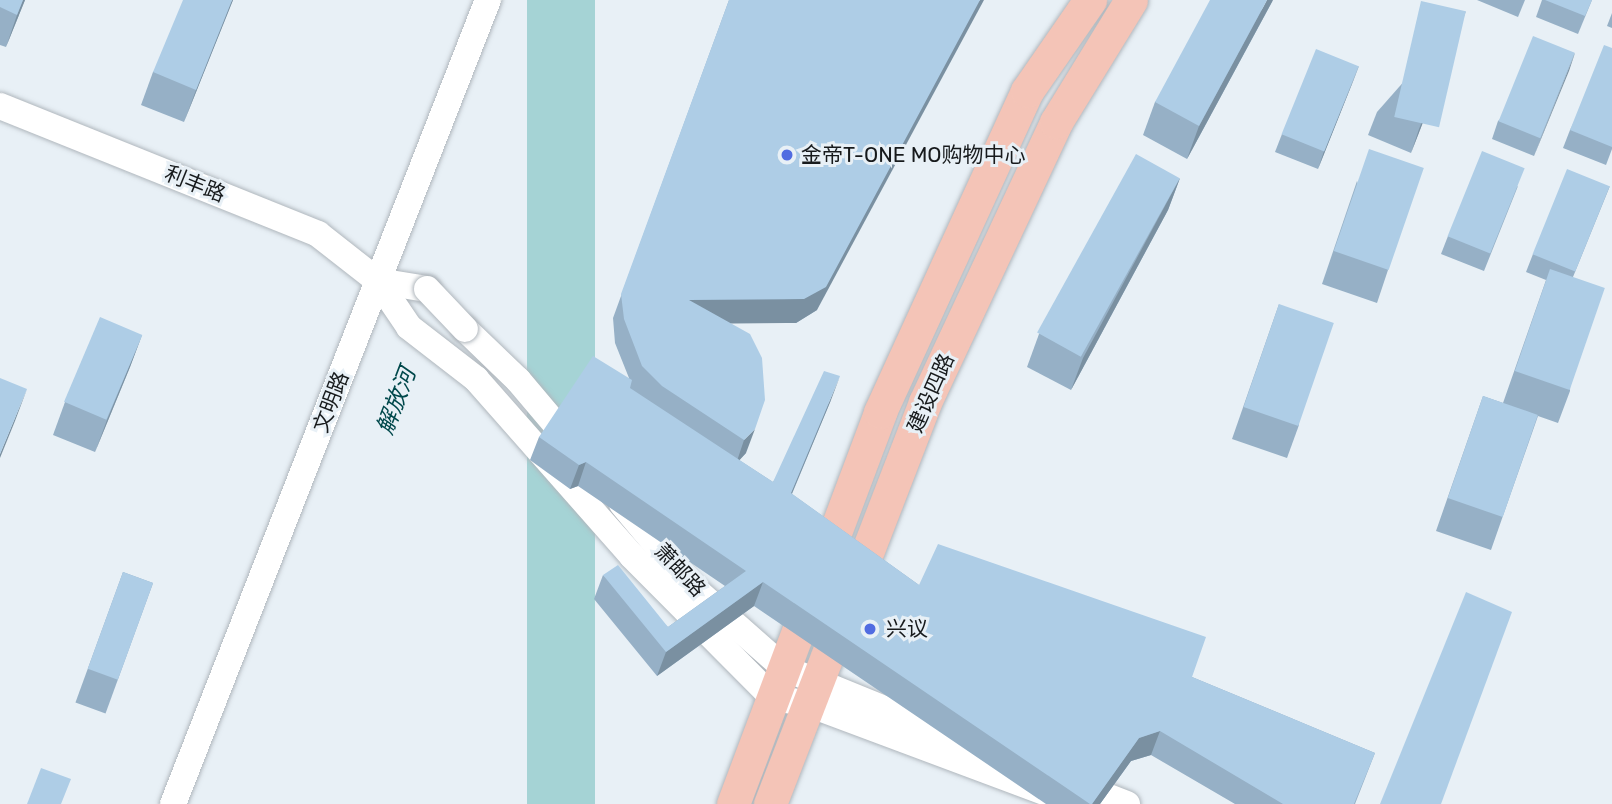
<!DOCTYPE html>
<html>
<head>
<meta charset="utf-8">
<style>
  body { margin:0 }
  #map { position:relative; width:1612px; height:804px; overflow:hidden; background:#e8f0f6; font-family:Rubik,"Noto Sans SC",sans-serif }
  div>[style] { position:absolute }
  .water>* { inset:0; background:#a5d3d5; transform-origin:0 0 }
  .roads { filter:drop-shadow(0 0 2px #b0b7bd) drop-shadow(0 0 2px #b0b7bd) }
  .minor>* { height:26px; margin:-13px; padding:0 13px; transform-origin:13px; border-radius:13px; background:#fff }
  .major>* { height:33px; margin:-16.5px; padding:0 16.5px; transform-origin:16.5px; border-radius:16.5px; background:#f4c4b7 }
  .bridges { filter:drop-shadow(0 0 2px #b0b7bd) drop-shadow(0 0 2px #b0b7bd) }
  .minor-bridge>* { height:26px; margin:-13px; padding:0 13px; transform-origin:13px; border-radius:13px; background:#fff }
  .wall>* { inset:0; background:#96b0c6; transform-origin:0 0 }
  .shaded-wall>* { inset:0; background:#7a90a1 }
  .building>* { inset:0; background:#aecde6; transform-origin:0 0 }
  .dots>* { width:19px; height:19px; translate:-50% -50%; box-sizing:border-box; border:4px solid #e8f0f6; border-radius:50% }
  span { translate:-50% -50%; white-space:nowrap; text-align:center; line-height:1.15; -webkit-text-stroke:6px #e8f0f6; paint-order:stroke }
  .poi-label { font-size:21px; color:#171a1c }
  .left { translate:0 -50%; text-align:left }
  .street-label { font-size:21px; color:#171a1c }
  .water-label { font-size:23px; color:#00484b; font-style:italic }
</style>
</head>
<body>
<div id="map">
  <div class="water">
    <i style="left:527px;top:0;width:68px;height:864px"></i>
  </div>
  <div class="roads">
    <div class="minor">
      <i style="left:0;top:106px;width:343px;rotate:21.9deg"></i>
      <i style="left:318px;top:234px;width:76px;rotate:38.1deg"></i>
      <i style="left:378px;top:281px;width:55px;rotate:56deg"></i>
      <i style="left:409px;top:327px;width:85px;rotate:37.8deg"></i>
      <i style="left:476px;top:379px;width:236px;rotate:48.6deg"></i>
      <i style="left:632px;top:556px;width:200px;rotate:45.2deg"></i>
      <i style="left:773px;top:698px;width:33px;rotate:9deg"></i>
      <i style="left:806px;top:703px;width:288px;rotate:20.5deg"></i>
      <i style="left:378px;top:281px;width:50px;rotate:9.3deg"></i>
      <i style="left:465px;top:329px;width:74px;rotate:43.9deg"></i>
      <i style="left:518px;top:380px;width:85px;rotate:49.8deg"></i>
      <i style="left:622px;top:504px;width:106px;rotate:50deg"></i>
      <i style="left:690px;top:585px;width:125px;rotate:41.4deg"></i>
      <i style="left:784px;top:668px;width:206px;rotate:22.2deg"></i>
      <i style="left:1073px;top:783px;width:58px;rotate:21.3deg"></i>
      <i style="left:173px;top:804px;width:864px;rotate:-68.61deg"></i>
    </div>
    <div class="major">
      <i style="left:733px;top:804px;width:419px;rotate:-69.4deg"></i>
      <i style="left:880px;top:412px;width:353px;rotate:-65.4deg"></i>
      <i style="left:1027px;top:91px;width:111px;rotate:-55.3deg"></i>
      <i style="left:770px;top:804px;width:431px;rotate:-68.9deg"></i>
      <i style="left:925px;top:402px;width:309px;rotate:-64.9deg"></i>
      <i style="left:1056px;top:122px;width:143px;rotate:-58.4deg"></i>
    </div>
  </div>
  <div class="bridges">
    <div class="minor-bridge">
      <i style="left:427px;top:289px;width:55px;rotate:46.5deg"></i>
    </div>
  </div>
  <div class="wall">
    <i style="clip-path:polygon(0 0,25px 0,6px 47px,0 45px)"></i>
    <i style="clip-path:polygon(233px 0,184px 122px,141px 105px,153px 72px)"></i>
    <i style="clip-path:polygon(729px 0,817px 310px,796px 323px,731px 323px,746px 453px,739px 460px,773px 482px,831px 400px,792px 494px,919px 585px,1192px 677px,1375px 753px,1355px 804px,1235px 804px,1151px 755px,1131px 761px,1100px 804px,1046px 804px,754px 606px,657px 676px,594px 599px,603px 575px,668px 627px,725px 586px,578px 486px,570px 489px,530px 460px,539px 437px,629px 378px,615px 343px,613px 318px)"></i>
    <i style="clip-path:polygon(1273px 0,1187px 159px,1143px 135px,1155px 102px)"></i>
    <i style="clip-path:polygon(1477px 0,1525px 0,1518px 17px)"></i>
    <i style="clip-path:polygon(1542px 0,1592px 0,1578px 34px,1536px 17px)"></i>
    <i style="clip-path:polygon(1466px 11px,1411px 153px,1368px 135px,1377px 112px)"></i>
    <i style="clip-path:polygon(1612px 13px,1612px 28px,1607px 26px)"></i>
    <i style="clip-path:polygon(1612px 48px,1612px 149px,1606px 165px,1563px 148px,1570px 130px)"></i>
    <i style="clip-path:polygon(1575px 53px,1534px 156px,1492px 139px,1498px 121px)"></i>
    <i style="clip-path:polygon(1359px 66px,1318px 169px,1275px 152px,1282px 134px)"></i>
    <i style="clip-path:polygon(1180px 178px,1168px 210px,1071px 390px,1027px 367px,1039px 334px)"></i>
    <i style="clip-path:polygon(1357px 181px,1388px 270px,1377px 303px,1322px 284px)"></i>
    <i style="clip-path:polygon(1518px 186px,1484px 271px,1441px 254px,1448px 236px)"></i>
    <i style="clip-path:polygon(1610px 186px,1573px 277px,1570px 391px,1558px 423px,1538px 416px,1491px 550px,1436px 531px,1483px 396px,1503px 403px,1546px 280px,1526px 272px,1533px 254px)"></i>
    <i style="clip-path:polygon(1279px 304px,1299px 425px,1287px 458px,1232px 439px)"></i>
    <i style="clip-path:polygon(142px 335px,130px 367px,95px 452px,53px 435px,65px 402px)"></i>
    <i style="left:123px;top:572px;width:32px;height:139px;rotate:20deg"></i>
  </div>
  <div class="shaded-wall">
    <i style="clip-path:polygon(23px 0,25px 0,6px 47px,17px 15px)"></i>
    <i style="clip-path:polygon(232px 0,233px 0,184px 122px,196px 90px)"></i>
    <i style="clip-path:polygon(980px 0,984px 0,817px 310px,796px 323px,681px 324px,689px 300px)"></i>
    <i style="clip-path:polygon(1267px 0,1273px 0,1187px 159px,1199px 126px)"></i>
    <i style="clip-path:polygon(1466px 11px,1457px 35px,1411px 153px,1419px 129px)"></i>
    <i style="clip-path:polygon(1575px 53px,1569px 71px,1534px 156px,1541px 138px)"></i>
    <i style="clip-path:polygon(1359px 66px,1352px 84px,1318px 169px,1324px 151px)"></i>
    <i style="clip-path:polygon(1180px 178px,1168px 210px,1071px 390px,1083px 358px)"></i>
    <i style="clip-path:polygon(142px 335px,130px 367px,95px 452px,107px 420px)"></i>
    <i style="clip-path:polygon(840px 376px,831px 400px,782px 517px,791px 493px)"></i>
    <i style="clip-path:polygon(27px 389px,15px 421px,0 458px,0 454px)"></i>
    <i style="clip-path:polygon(755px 429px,746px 453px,736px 464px,744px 440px)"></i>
    <i style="clip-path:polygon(586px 462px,578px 486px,570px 489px,579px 465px)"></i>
    <i style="clip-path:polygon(763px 582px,754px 606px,657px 676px,666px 652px)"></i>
    <i style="clip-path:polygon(1160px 731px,1151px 755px,1131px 761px,1100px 804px,1092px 804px,1139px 738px)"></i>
  </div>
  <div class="building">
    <i style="clip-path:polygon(0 0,23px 0,17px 15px,0 7px)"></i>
    <i style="clip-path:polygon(183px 0,232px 0,196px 90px,153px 72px)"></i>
    <i style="clip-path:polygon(729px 0,980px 0,826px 287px,804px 299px,689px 300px,750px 334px,762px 358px,765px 400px,755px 429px,744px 440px,662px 386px,642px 366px,624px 319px,621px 294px)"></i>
    <i style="clip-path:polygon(1210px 0,1267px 0,1199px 126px,1155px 102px)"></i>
    <i style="clip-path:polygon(1545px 0,1592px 0,1585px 16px)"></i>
    <i style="left:1421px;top:1px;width:46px;height:119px;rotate:13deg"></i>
    <i style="left:1533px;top:36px;width:45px;height:92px;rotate:22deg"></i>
    <i style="clip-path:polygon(1604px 45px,1612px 48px,1612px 147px,1570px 130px)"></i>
    <i style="left:1316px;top:49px;width:46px;height:92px;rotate:22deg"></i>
    <i style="left:1369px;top:149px;width:58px;height:108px;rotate:19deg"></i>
    <i style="left:1482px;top:151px;width:46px;height:92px;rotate:22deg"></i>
    <i style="left:1136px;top:154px;width:50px;height:204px;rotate:29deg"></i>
    <i style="left:1567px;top:169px;width:46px;height:92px;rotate:22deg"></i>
    <i style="left:1550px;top:269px;width:58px;height:108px;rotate:19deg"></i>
    <i style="left:1279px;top:304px;width:58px;height:109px;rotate:19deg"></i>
    <i style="left:100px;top:317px;width:46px;height:92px;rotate:23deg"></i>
    <i style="clip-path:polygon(593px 356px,632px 380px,630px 388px,773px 482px,824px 371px,840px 376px,791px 493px,919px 585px,938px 544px,1206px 637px,1192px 677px,1375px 753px,1354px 804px,1283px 804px,1160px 731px,1139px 738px,1092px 804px,1090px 804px,763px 582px,666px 652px,603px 575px,618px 565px,668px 627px,746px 571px,586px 462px,579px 465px,539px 437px)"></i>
    <i style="clip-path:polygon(0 378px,27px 389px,0 454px)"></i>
    <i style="left:1483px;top:396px;width:58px;height:108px;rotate:19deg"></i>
    <i style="left:123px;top:572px;width:32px;height:103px;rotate:20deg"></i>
    <i style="clip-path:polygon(1466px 592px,1512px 612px,1441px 804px,1380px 804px)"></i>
    <i style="clip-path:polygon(41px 768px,71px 779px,61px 804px,27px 804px)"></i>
  </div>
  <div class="dots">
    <i style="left:787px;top:155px;background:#516ce1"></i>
    <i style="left:870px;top:629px;background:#516ce1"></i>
  </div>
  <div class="poi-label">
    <span class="left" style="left:801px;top:155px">金帝T-ONE MO购物中心</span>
    <span class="left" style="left:886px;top:629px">兴议</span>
  </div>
  <div class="street-label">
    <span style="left:195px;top:184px;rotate:22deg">利丰路</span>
    <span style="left:931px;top:393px;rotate:-66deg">建设四路</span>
    <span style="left:331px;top:402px;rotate:-69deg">文明路</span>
    <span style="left:680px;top:570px;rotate:47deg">萧邮路</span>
  </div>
  <div class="water-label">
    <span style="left:396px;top:401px;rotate:-69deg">解放河</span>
  </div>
</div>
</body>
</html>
